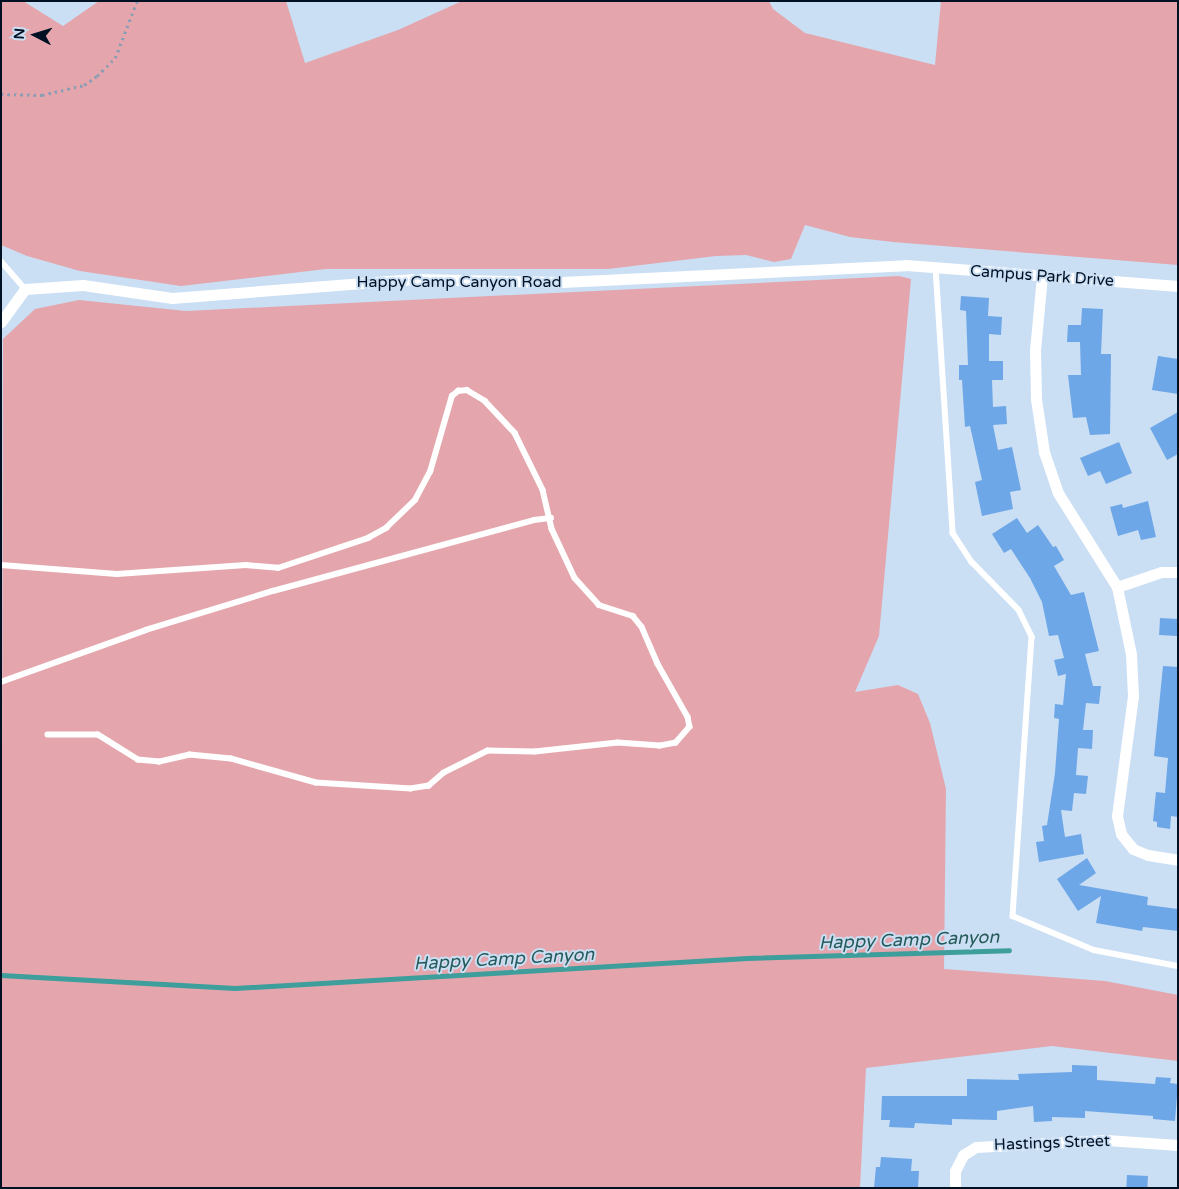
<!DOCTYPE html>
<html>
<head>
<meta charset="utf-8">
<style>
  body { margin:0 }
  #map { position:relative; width:1179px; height:1189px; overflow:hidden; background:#cadef4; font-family:"Varela Round",sans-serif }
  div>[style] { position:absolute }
  .green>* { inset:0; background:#e4a6ac }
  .stream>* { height:4.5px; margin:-2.25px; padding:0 2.25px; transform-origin:2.25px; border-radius:2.25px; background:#3e9e9b }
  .building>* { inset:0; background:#6da7e7; transform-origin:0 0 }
  .path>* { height:2.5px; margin-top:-1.25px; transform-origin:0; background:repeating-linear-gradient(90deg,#8a9db2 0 2.5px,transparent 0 6.5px) }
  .service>* { height:5.5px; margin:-2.75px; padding:0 2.75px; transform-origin:2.75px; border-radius:2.75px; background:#fff }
  .minor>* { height:11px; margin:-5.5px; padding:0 5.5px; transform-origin:5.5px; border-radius:5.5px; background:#fff }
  span { translate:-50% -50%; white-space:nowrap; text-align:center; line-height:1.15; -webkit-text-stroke:4px #cadef4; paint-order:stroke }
  .street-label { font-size:16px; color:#011124 }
  .water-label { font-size:18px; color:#265b59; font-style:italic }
  .frame { position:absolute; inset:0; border:2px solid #011124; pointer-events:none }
  .north { position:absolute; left:10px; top:10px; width:50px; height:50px; -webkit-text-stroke:4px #cadef4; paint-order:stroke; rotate:275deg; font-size:14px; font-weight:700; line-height:20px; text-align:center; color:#011124 }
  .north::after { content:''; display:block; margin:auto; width:18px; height:22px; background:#011124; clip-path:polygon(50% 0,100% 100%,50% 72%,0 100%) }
</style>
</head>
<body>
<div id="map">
  <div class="green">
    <i style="clip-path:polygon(1px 1px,23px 1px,63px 26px,99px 1px,286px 1px,305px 63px,398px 30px,462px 1px,769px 1px,773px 9px,805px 33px,935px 65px,941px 1px,1178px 1px,1178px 265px,893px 242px,850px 237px,805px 225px,791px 259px,774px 262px,746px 255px,716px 256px,608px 269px,326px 269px,181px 286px,80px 271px,27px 256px,1px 245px)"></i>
    <i style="clip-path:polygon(899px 276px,911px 279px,879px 636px,855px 692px,898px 685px,918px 694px,930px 723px,946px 789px,944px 969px,1105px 981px,1178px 995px,1178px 1061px,1052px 1046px,866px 1068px,860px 1188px,1px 1188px,3px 339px,35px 309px,79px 300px,186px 311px)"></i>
  </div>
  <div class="stream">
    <i style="left:1px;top:975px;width:234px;rotate:3.2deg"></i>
    <i style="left:235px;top:988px;width:513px;rotate:-3.35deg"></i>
    <i style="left:747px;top:958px;width:262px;rotate:-1.7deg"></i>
  </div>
  <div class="building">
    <i style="clip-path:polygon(961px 296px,989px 298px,988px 316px,1002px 317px,1001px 335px,989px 334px,989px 361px,1003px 361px,1003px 380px,992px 380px,993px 407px,1006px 406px,1007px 424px,993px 425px,998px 450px,1012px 447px,1021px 490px,1010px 492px,1013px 509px,982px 516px,975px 482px,982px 480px,970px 426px,965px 427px,962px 380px,959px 380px,959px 365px,968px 365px,966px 311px,960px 310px)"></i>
    <i style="clip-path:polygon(1082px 308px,1103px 309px,1101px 354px,1111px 354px,1110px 434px,1090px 435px,1086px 417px,1073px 418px,1068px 375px,1081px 375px,1080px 342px,1067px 342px,1068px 325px,1081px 325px)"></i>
    <i style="clip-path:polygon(1158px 356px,1178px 359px,1178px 394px,1152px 390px)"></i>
    <i style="clip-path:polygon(1178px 412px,1178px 454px,1167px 460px,1150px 428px)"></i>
    <i style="clip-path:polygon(1119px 442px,1132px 473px,1106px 484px,1100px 471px,1088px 476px,1080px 458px)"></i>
    <i style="clip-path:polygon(1148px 501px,1156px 537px,1141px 540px,1138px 530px,1118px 536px,1110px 507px,1122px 504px,1123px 508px)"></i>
    <i style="clip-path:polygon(1017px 518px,1027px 533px,1038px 525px,1053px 547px,1056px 546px,1064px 560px,1054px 566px,1071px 595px,1084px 592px,1099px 651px,1085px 654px,1093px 686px,1101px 686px,1099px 704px,1086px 703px,1083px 730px,1093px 730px,1092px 749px,1078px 748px,1076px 775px,1088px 776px,1086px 794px,1074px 793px,1072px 811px,1061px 810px,1065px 837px,1081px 834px,1084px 854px,1039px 862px,1036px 842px,1044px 841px,1042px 826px,1047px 825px,1055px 773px,1059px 719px,1054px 718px,1055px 704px,1063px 705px,1066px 674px,1058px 676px,1054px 660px,1064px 658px,1058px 635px,1049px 636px,1042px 602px,1030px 578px,1011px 549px,1004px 553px,992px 534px)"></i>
    <i style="left:1160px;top:618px;width:18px;height:17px;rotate:3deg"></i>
    <i style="clip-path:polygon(1163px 666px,1178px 667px,1178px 817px,1171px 816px,1170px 829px,1157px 827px,1157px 822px,1153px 821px,1156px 792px,1165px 793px,1168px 758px,1154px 756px)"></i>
    <i style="clip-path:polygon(1087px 858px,1096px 873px,1079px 885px,1148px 897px,1147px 905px,1178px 909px,1178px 931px,1143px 927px,1142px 931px,1096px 923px,1101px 896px,1078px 911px,1057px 879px)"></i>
    <i style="clip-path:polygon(1072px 1065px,1097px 1066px,1097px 1080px,1155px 1084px,1156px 1077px,1171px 1078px,1170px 1083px,1178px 1084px,1175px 1121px,1153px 1119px,1153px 1116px,1085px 1111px,1085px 1118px,1052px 1117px,1052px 1121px,1034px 1122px,1033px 1106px,997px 1111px,997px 1120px,952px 1119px,952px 1125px,915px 1123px,914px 1128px,889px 1127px,890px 1120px,881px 1120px,882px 1096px,967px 1096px,967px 1079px,1019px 1080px,1018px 1074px,1072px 1072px)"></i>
    <i style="clip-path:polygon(881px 1157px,912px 1159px,911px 1171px,919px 1171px,918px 1188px,874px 1188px,876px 1167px,880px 1167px)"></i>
    <i style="left:1127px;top:1175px;width:21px;height:13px;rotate:3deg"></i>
  </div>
  <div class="path">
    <i style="left:1px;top:94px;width:41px;rotate:1.4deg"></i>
    <i style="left:42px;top:95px;width:43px;rotate:-13.4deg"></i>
    <i style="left:84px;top:85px;width:16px;rotate:-35deg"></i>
    <i style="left:97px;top:76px;width:25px;rotate:-45deg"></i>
    <i style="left:115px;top:58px;width:61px;rotate:-68.9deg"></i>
  </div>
  <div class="service">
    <i style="left:1px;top:261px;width:37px;rotate:49deg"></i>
    <i style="left:936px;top:268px;width:266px;rotate:86.3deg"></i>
    <i style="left:953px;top:533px;width:35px;rotate:57deg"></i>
    <i style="left:972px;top:562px;width:67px;rotate:45.6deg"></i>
    <i style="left:1019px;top:610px;width:30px;rotate:64deg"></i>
    <i style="left:1032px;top:637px;width:280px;rotate:93.9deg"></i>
    <i style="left:1013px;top:916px;width:88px;rotate:22.8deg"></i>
    <i style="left:1094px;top:950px;width:86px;rotate:10.8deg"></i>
    <i style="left:1px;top:565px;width:116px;rotate:4.4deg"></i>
    <i style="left:117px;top:574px;width:129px;rotate:-4deg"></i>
    <i style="left:246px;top:565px;width:32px;rotate:5deg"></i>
    <i style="left:278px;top:568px;width:95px;rotate:-18.4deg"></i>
    <i style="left:368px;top:538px;width:21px;rotate:-29deg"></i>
    <i style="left:386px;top:528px;width:40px;rotate:-44deg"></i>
    <i style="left:415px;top:500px;width:32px;rotate:-62deg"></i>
    <i style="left:430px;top:472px;width:79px;rotate:-73.9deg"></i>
    <i style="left:452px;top:396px;width:8px;rotate:-40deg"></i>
    <i style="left:458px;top:391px;width:9px;rotate:-6deg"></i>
    <i style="left:467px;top:390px;width:21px;rotate:31deg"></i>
    <i style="left:485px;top:401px;width:44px;rotate:46.8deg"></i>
    <i style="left:515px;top:433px;width:64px;rotate:63.8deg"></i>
    <i style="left:543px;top:490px;width:40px;rotate:77deg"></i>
    <i style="left:552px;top:529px;width:54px;rotate:64.9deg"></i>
    <i style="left:575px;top:578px;width:36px;rotate:48deg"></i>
    <i style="left:599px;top:605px;width:36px;rotate:18deg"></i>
    <i style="left:633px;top:616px;width:14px;rotate:51deg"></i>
    <i style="left:642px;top:627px;width:40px;rotate:66.6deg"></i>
    <i style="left:658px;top:664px;width:61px;rotate:60.5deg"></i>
    <i style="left:688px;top:717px;width:10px;rotate:79deg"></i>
    <i style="left:690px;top:727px;width:21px;rotate:131deg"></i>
    <i style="left:676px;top:743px;width:16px;rotate:169deg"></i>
    <i style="left:660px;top:746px;width:42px;rotate:-175.9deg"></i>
    <i style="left:618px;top:743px;width:83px;rotate:173.8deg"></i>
    <i style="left:535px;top:752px;width:47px;rotate:-178.8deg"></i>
    <i style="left:488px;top:751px;width:49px;rotate:153.4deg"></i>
    <i style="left:444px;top:773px;width:20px;rotate:139deg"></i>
    <i style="left:429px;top:786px;width:18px;rotate:171deg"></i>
    <i style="left:411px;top:789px;width:95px;rotate:-176.4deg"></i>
    <i style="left:316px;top:783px;width:88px;rotate:-164.2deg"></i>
    <i style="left:231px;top:759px;width:41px;rotate:-174.4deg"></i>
    <i style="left:190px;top:755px;width:31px;rotate:167deg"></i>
    <i style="left:160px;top:762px;width:22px;rotate:-175deg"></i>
    <i style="left:138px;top:760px;width:47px;rotate:-148deg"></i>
    <i style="left:98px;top:735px;width:50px;rotate:180deg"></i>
    <i style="left:1px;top:682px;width:154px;rotate:-19.7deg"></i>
    <i style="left:146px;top:630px;width:133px;rotate:-17.1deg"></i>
    <i style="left:273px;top:591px;width:270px;rotate:-15.2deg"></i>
    <i style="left:534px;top:520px;width:17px;rotate:-7deg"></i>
  </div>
  <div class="minor">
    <i style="left:1042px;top:276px;width:74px;rotate:95.4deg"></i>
    <i style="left:1035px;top:350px;width:49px;rotate:88.8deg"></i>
    <i style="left:1036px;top:399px;width:54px;rotate:81.4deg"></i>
    <i style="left:1044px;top:452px;width:43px;rotate:71.1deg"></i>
    <i style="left:1058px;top:493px;width:111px;rotate:57.9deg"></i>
    <i style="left:1117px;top:587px;width:68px;rotate:78.2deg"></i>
    <i style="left:1131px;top:654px;width:42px;rotate:87.3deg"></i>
    <i style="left:1133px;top:696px;width:121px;rotate:97.6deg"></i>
    <i style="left:1117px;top:816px;width:18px;rotate:77deg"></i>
    <i style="left:1121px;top:834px;width:19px;rotate:51deg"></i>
    <i style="left:1133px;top:849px;width:16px;rotate:22deg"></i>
    <i style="left:1148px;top:855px;width:30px;rotate:9deg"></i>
    <i style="left:1px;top:322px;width:41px;rotate:-54deg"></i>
    <i style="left:25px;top:289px;width:58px;rotate:-3.9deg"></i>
    <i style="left:83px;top:285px;width:90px;rotate:8.3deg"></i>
    <i style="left:172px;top:298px;width:243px;rotate:-4.5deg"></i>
    <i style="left:414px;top:279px;width:148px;rotate:1.2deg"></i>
    <i style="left:562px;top:282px;width:344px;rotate:-2.8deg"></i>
    <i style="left:906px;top:265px;width:273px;rotate:4.4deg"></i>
    <i style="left:1117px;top:587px;width:46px;rotate:-18.8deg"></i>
    <i style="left:1161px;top:572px;width:17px"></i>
    <i style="left:955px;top:1188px;width:17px;rotate:-90deg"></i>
    <i style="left:955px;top:1171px;width:18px;rotate:-63deg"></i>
    <i style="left:963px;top:1155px;width:15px;rotate:-32deg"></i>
    <i style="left:976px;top:1147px;width:131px;rotate:-3.1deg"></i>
    <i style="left:1107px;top:1140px;width:71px;rotate:4deg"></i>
  </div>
  <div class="street-label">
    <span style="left:1042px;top:276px;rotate:4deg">Campus Park Drive</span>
    <span style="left:459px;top:282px">Happy Camp Canyon Road</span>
    <span style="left:1052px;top:1143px;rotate:-2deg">Hastings Street</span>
  </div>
  <div class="water-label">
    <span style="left:909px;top:940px;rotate:-2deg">Happy Camp Canyon</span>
    <span style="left:504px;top:959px;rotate:-3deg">Happy Camp Canyon</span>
  </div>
  <div class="frame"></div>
  <div class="north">N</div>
</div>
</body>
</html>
